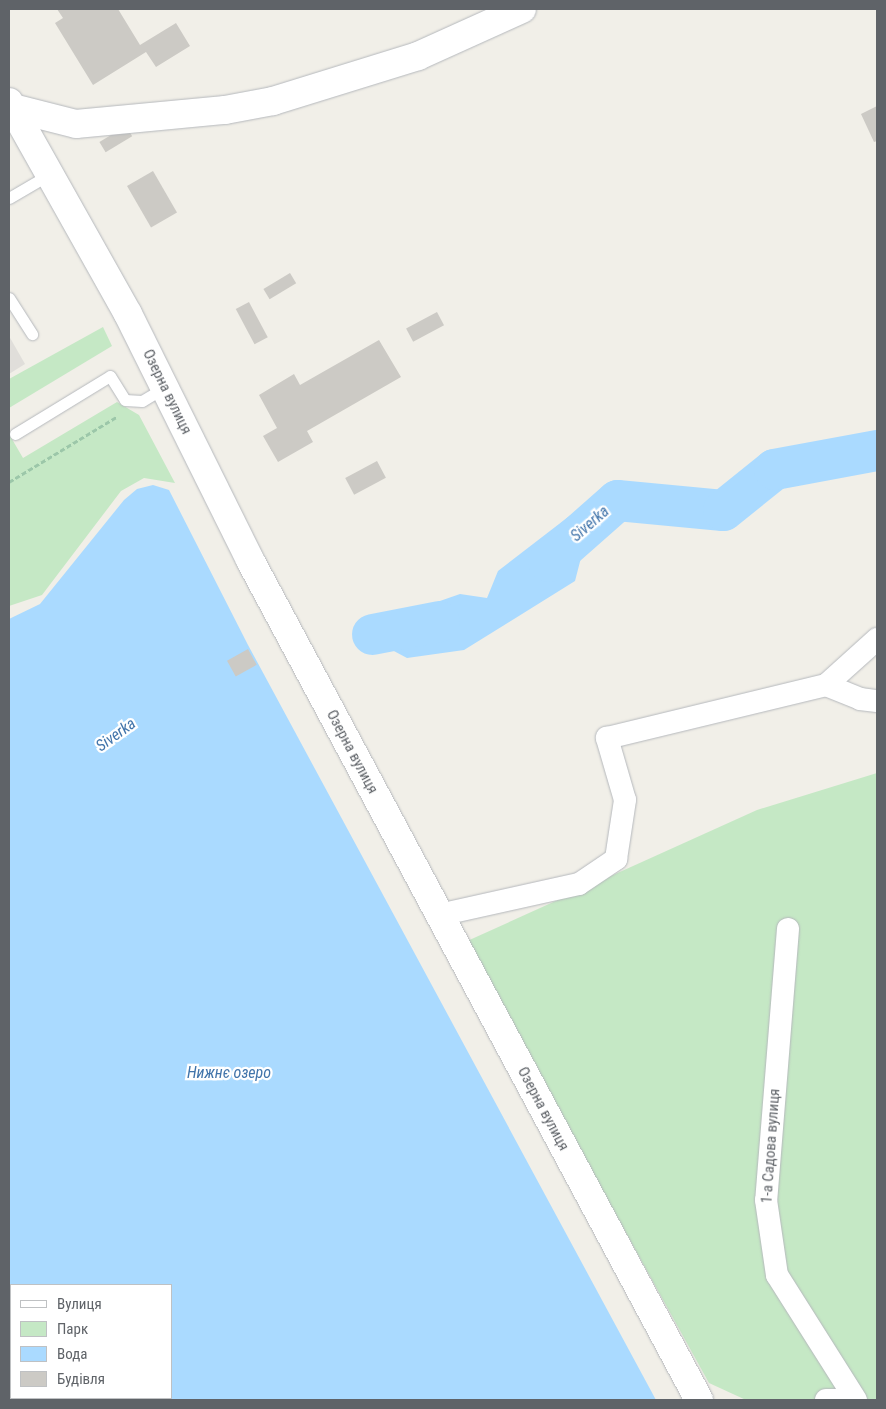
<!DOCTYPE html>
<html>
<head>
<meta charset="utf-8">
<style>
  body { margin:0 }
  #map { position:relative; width:886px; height:1409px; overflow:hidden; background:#f1efe8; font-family:"Roboto Condensed",sans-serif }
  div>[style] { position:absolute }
  .industrial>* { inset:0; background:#e0deda }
  .green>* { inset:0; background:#c5e8c5 }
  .water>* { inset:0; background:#aadaff }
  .river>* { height:41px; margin:-20.5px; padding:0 20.5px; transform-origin:20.5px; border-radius:20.5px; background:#aadaff }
  .building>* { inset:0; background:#cccac5; transform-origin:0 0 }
  .path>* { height:3px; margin-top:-1.5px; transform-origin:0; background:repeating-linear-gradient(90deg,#9cc7a9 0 5px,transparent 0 7.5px) }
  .roads { filter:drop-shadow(0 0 1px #b5b8bc) drop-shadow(0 0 1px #b5b8bc) }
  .lane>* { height:11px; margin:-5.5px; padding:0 5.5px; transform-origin:5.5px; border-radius:5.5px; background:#fff }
  .street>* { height:22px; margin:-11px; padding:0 11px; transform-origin:11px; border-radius:11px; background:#fff }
  .secondary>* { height:28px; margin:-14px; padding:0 14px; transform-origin:14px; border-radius:14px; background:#fff }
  span { translate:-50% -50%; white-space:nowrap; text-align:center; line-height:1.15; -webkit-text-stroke:4.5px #fff; paint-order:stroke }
  .street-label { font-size:15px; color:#5f6368 }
  .water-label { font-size:16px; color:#4174aa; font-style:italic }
  .frame { position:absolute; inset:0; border:10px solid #5f6368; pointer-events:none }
  .legend { position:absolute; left:10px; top:1284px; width:162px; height:115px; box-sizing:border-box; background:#fff; border:1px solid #bfc1c3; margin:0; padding:6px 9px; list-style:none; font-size:15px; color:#5f6368 }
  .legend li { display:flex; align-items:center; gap:10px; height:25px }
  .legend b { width:25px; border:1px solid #bfc1c3 }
</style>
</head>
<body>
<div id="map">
  <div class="industrial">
    <i style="clip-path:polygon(9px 336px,25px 364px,9px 374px)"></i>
  </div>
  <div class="green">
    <i style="clip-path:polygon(103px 327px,112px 346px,9px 408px,9px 379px)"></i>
    <i style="clip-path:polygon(117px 402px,139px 415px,175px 483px,144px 478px,121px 491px,42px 595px,9px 606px,9px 434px,23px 458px)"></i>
    <i style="clip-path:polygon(877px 773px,877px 1400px,746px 1400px,709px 1383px,465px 942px,757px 810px)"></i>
  </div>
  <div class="water">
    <i style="clip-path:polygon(evenodd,153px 485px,169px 490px,248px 645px,656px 1400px,9px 1400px,9px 619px,40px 604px,124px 500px,137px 489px,153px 485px,11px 1285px,171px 1285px,171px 1398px,11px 1398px,11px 1285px)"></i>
    <i style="clip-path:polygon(572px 514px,597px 528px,583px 550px,575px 581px,464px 650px,407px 658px,377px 642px,391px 618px,460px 594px,487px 598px,498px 571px)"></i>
  </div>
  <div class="river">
    <i style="left:548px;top:561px;width:92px;rotate:-41.5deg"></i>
    <i style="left:617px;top:500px;width:106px;rotate:5.4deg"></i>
    <i style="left:723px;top:510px;width:65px;rotate:-38.8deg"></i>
    <i style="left:774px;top:469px;width:105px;rotate:-10.5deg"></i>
    <i style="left:372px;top:634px;width:68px;rotate:-11deg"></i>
  </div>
  <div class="building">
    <i style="clip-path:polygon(57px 9px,118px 9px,140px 45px,176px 23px,190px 46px,156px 67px,146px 52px,93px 85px,55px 23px,63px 18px)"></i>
    <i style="clip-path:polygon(877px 106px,877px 141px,874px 142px,861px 114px)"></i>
    <i style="left:126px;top:126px;width:12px;height:31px;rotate:59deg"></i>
    <i style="left:153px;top:171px;width:48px;height:30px;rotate:60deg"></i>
    <i style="left:290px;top:273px;width:12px;height:31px;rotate:59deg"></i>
    <i style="left:249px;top:302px;width:40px;height:15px;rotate:62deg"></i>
    <i style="left:437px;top:312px;width:15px;height:35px;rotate:62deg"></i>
    <i style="clip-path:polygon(379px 340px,401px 377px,307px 431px,313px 442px,278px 462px,263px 436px,277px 428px,259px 395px,294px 374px,300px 385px)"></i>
    <i style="left:377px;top:461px;width:19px;height:36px;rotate:62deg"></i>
    <i style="left:248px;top:649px;width:18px;height:24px;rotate:61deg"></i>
  </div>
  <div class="path">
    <i style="left:9px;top:482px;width:127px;rotate:-31.2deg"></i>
  </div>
  <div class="roads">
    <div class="lane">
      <i style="left:9px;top:198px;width:48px;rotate:-30.3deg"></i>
      <i style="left:9px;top:298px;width:43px;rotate:57.4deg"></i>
      <i style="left:15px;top:434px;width:111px;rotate:-31.4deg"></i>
      <i style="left:110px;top:376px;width:28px;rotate:58deg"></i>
      <i style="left:125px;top:400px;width:17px;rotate:3deg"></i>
      <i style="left:142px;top:401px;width:27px;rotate:-31deg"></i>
    </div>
    <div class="street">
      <i style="left:826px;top:685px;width:37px;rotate:22deg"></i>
      <i style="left:860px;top:699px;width:17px;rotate:7deg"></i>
      <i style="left:439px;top:915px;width:143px;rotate:-12.5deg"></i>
      <i style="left:579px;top:884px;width:45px;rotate:-34deg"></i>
      <i style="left:616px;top:859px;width:60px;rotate:-81.3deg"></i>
      <i style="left:625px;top:800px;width:65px;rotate:-106.2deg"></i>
      <i style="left:607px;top:738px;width:225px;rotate:-13.6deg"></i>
      <i style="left:826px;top:685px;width:69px;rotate:-42deg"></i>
      <i style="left:788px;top:929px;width:272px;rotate:94.6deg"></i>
      <i style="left:766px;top:1200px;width:76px;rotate:81.7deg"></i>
      <i style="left:777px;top:1275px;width:148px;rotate:57.7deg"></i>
      <i style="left:826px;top:1400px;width:17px"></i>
    </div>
    <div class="secondary">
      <i style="left:9px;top:102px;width:243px;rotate:60.7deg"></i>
      <i style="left:128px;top:314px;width:275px;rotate:63.6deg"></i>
      <i style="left:250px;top:560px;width:952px;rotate:61.87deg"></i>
      <i style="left:13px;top:108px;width:65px;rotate:14.3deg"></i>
      <i style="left:76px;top:124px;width:150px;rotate:-5.4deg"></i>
      <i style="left:225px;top:110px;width:49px;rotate:-10.6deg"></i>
      <i style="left:273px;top:101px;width:152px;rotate:-17.2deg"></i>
      <i style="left:418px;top:56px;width:114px;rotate:-24.3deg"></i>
    </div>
  </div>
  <div class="street-label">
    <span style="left:167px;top:392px;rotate:64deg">Озерна вулиця</span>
    <span style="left:352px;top:752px;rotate:62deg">Озерна вулиця</span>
    <span style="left:543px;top:1109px;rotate:62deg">Озерна вулиця</span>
    <span style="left:771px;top:1146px;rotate:-86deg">1-а Садова вулиця</span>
  </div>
  <div class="water-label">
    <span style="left:590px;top:524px;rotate:-41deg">Siverka</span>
    <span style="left:116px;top:735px;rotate:-36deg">Siverka</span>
    <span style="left:229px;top:1073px">Нижнє озеро</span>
  </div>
  <div class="frame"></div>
  <ul class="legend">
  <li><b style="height:6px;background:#fff"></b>Вулиця</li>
  <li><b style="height:14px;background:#c5e8c5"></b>Парк</li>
  <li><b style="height:14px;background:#aadaff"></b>Вода</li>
  <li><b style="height:14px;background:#cccac5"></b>Будівля</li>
  </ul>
</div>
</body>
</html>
